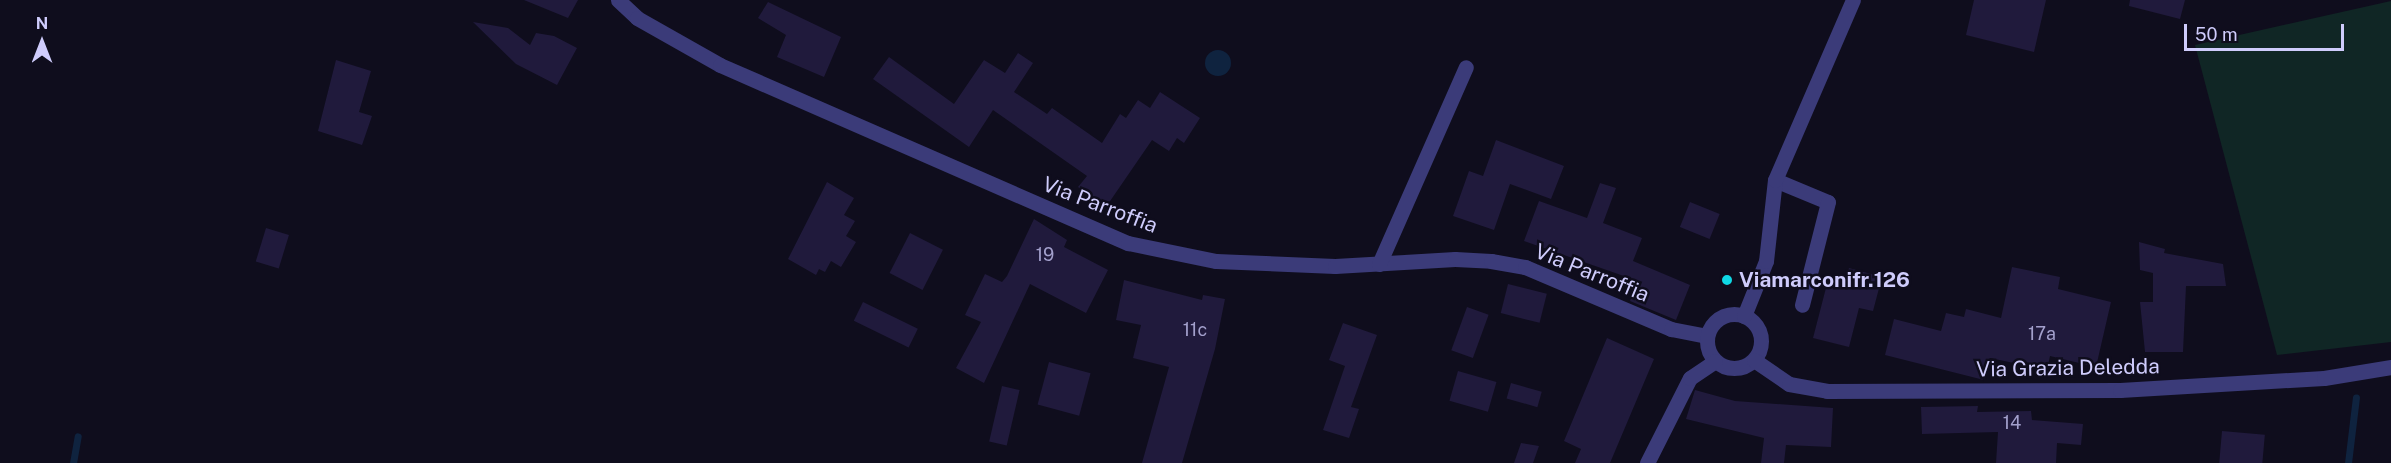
<!DOCTYPE html>
<html>
<head>
<meta charset="utf-8">
<style>
  body { margin:0 }
  #map { position:relative; width:2391px; height:463px; overflow:hidden; background:#0f0d1d; font-family:"Public Sans",sans-serif }
  div>[style] { position:absolute }
  .green>* { inset:0; background:#102625 }
  .water>* { inset:0; background:#0f233f }
  .round { border-radius:50% }
  .stream>* { height:7px; margin:-3.5px; padding:0 3.5px; transform-origin:3.5px; border-radius:3.5px; background:#0f233f }
  .building>* { inset:0; background:#201a3c; transform-origin:0 0 }
  .minor>* { height:15px; margin:-7.5px; padding:0 7.5px; transform-origin:7.5px; border-radius:7.5px; background:#3b3b79 }
  .minor>.ring { margin:-7.5px; padding:0; box-sizing:content-box; background:none; border:15px solid #3b3b79; border-radius:50% }
  .dots>* { width:16px; height:16px; translate:-50% -50%; box-sizing:border-box; border:3px solid #0f0d1d; border-radius:50% }
  span { translate:-50% -50%; white-space:nowrap; text-align:center; line-height:1.15; -webkit-text-stroke:5px #0f0d1d; paint-order:stroke }
  .number-label { font-size:18px; color:#a3a0cc }
  .number-label span { -webkit-text-stroke-width:0 }
  .street-label { font-size:21px; color:#cfccfc }
  .poi-label { font-size:21px; color:#cfccfc; font-weight:700 }
  .left { translate:0 -50%; text-align:left }
  .north { position:absolute; left:12px; top:12px; width:60px; height:60px; -webkit-text-stroke:4px #0f0d1d; paint-order:stroke; rotate:0deg; font-size:16px; font-weight:700; line-height:24px; text-align:center; color:#cfccfc }
  .north::after { content:''; display:block; margin:auto; width:21px; height:27px; background:#cfccfc; clip-path:polygon(50% 0,100% 100%,50% 72%,0 100%) }
  .scale { position:absolute; left:2184px; top:24px; width:160px; height:27px; box-sizing:border-box; border:3px solid #cfccfc; border-top:0; padding-left:8px; font-size:18px; line-height:21px; white-space:nowrap; color:#cfccfc; -webkit-text-stroke:4px #0f0d1d; paint-order:stroke }
</style>
</head>
<body>
<div id="map">
  <div class="green">
    <i style="clip-path:polygon(2391px 1px,2391px 342px,2277px 355px,2195px 45px)"></i>
  </div>
  <div class="water">
    <i class="round" style="left:1205px;top:50px;width:26px;height:26px"></i>
  </div>
  <div class="stream">
    <i style="left:73px;top:463px;width:27px;rotate:-80deg"></i>
    <i style="left:2348px;top:463px;width:66px;rotate:-83.1deg"></i>
  </div>
  <div class="building">
    <i style="clip-path:polygon(524px 0,578px 0,568px 18px)"></i>
    <i style="clip-path:polygon(1974px 0,2046px 0,2034px 52px,1966px 35px)"></i>
    <i style="clip-path:polygon(2130px 0,2185px 0,2180px 19px,2129px 6px)"></i>
    <i style="clip-path:polygon(768px 2px,841px 37px,824px 77px,777px 57px,786px 35px,758px 18px)"></i>
    <i style="clip-path:polygon(473px 22px,508px 28px,530px 45px,536px 33px,554px 36px,577px 48px,557px 85px,516px 64px)"></i>
    <i style="clip-path:polygon(1018px 53px,1033px 63px,1014px 92px,1047px 114px,1052px 108px,1102px 143px,1120px 114px,1126px 118px,1138px 100px,1150px 108px,1160px 92px,1200px 118px,1184px 143px,1177px 138px,1169px 151px,1152px 140px,1106px 207px,1078px 187px,1087px 176px,993px 110px,969px 147px,873px 79px,889px 57px,954px 104px,984px 60px,1005px 73px)"></i>
    <i style="clip-path:polygon(336px 60px,371px 71px,359px 112px,372px 116px,362px 145px,318px 131px)"></i>
    <i style="clip-path:polygon(1496px 140px,1564px 166px,1551px 199px,1510px 184px,1494px 230px,1453px 216px,1469px 171px,1483px 176px)"></i>
    <i style="clip-path:polygon(827px 182px,854px 198px,844px 215px,855px 221px,846px 236px,856px 242px,841px 267px,831px 261px,825px 272px,819px 269px,816px 275px,788px 259px)"></i>
    <i style="clip-path:polygon(1600px 183px,1616px 188px,1603px 223px,1642px 238px,1633px 261px,1690px 285px,1676px 320px,1630px 301px,1638px 281px,1524px 241px,1539px 201px,1587px 218px)"></i>
    <i style="left:1690px;top:202px;width:32px;height:27px;rotate:22deg"></i>
    <i style="clip-path:polygon(1034px 219px,1067px 240px,1064px 247px,1108px 270px,1086px 313px,1030px 284px,984px 383px,956px 368px,981px 322px,965px 315px,985px 274px,1002px 282px,1007px 276px)"></i>
    <i style="left:266px;top:228px;width:24px;height:35px;rotate:17deg"></i>
    <i style="left:910px;top:233px;width:37px;height:45px;rotate:27deg"></i>
    <i style="clip-path:polygon(2139px 242px,2165px 249px,2164px 253px,2223px 264px,2226px 286px,2186px 286px,2183px 352px,2145px 352px,2140px 302px,2153px 302px,2153px 273px,2140px 270px)"></i>
    <i style="clip-path:polygon(2012px 267px,2060px 277px,2058px 289px,2111px 302px,2096px 367px,2050px 356px,2047px 370px,1990px 358px,1984px 380px,1885px 355px,1894px 319px,1941px 331px,1946px 313px,1964px 317px,1966px 309px,2001px 318px)"></i>
    <i style="clip-path:polygon(1849px 268px,1882px 277px,1873px 311px,1859px 308px,1849px 347px,1813px 338px,1827px 284px,1843px 289px)"></i>
    <i style="clip-path:polygon(1124px 280px,1202px 300px,1203px 295px,1225px 299px,1215px 349px,1182px 463px,1142px 463px,1169px 367px,1133px 358px,1141px 325px,1116px 320px)"></i>
    <i style="left:1508px;top:284px;width:40px;height:30px;rotate:14deg"></i>
    <i style="left:863px;top:302px;width:61px;height:21px;rotate:26deg"></i>
    <i style="left:1467px;top:307px;width:23px;height:46px;rotate:20deg"></i>
    <i style="clip-path:polygon(1343px 323px,1377px 335px,1351px 407px,1359px 409px,1349px 438px,1323px 430px,1345px 366px,1329px 360px)"></i>
    <i style="clip-path:polygon(1607px 338px,1654px 359px,1610px 463px,1575px 463px,1581px 449px,1564px 441px)"></i>
    <i style="left:1049px;top:362px;width:43px;height:44px;rotate:15deg"></i>
    <i style="left:1458px;top:371px;width:40px;height:31px;rotate:16deg"></i>
    <i style="left:1511px;top:383px;width:32px;height:16px;rotate:16deg"></i>
    <i style="left:1002px;top:386px;width:18px;height:57px;rotate:13deg"></i>
    <i style="clip-path:polygon(1695px 390px,1735px 401px,1833px 408px,1831px 447px,1786px 445px,1784px 463px,1761px 463px,1764px 438px,1686px 419px)"></i>
    <i style="clip-path:polygon(1978px 406px,1977px 412px,2031px 411px,2032px 420px,2083px 424px,2081px 445px,2057px 443px,2056px 463px,1996px 463px,1998px 432px,1922px 434px,1921px 407px)"></i>
    <i style="left:2222px;top:431px;width:43px;height:32px;rotate:5deg"></i>
    <i style="clip-path:polygon(1521px 443px,1539px 446px,1533px 463px,1514px 463px)"></i>
  </div>
  <div class="minor">
    <i style="left:618px;top:0;width:26px;rotate:43deg"></i>
    <i style="left:637px;top:18px;width:95px;rotate:29.5deg"></i>
    <i style="left:720px;top:65px;width:445px;rotate:23.6deg"></i>
    <i style="left:1128px;top:243px;width:90px;rotate:11.6deg"></i>
    <i style="left:1216px;top:261px;width:119px;rotate:2.4deg"></i>
    <i style="left:1335px;top:266px;width:120px;rotate:-3.3deg"></i>
    <i style="left:1455px;top:259px;width:36px;rotate:3deg"></i>
    <i style="left:1491px;top:261px;width:35px;rotate:10deg"></i>
    <i style="left:1525px;top:267px;width:159px;rotate:23deg"></i>
    <i style="left:1671px;top:329px;width:36px;rotate:11deg"></i>
    <i style="left:1775px;top:180px;width:57px;rotate:22.5deg"></i>
    <i style="left:1828px;top:202px;width:106px;rotate:104.2deg"></i>
    <i style="left:1379px;top:264px;width:215px;rotate:-66.2deg"></i>
    <i class="ring" style="left:1707px;top:314px;width:39px;height:39px"></i>
    <i style="left:1744px;top:316px;width:59px;rotate:-68.2deg"></i>
    <i style="left:1766px;top:261px;width:81px;rotate:-83.7deg"></i>
    <i style="left:1775px;top:180px;width:196px;rotate:-66.6deg"></i>
    <i style="left:1754px;top:360px;width:42px;rotate:34.4deg"></i>
    <i style="left:1789px;top:384px;width:39px;rotate:10deg"></i>
    <i style="left:1827px;top:391px;width:293px;rotate:-0.2deg"></i>
    <i style="left:2120px;top:390px;width:204px;rotate:-3.4deg"></i>
    <i style="left:2324px;top:378px;width:68px;rotate:-9.3deg"></i>
    <i style="left:1647px;top:463px;width:95px;rotate:-63.2deg"></i>
    <i style="left:1690px;top:378px;width:30px;rotate:-34deg"></i>
  </div>
  <div class="dots">
    <i style="left:1727px;top:280px;background:#0fd8e5"></i>
  </div>
  <div class="number-label">
    <span style="left:1045px;top:255px">19</span>
    <span style="left:1195px;top:330px">11c</span>
    <span style="left:2042px;top:334px">17a</span>
    <span style="left:2012px;top:423px">14</span>
  </div>
  <div class="street-label">
    <span style="left:1100px;top:205px;rotate:21deg">Via Parroffia</span>
    <span style="left:1592px;top:273px;rotate:22deg">Via Parroffia</span>
    <span style="left:2068px;top:368px;rotate:-1deg">Via Grazia Deledda</span>
  </div>
  <div class="poi-label">
    <span class="left" style="left:1739px;top:280px">Viamarconifr.126</span>
  </div>
  <div class="north">N</div>
  <div class="scale">50 m</div>
</div>
</body>
</html>
